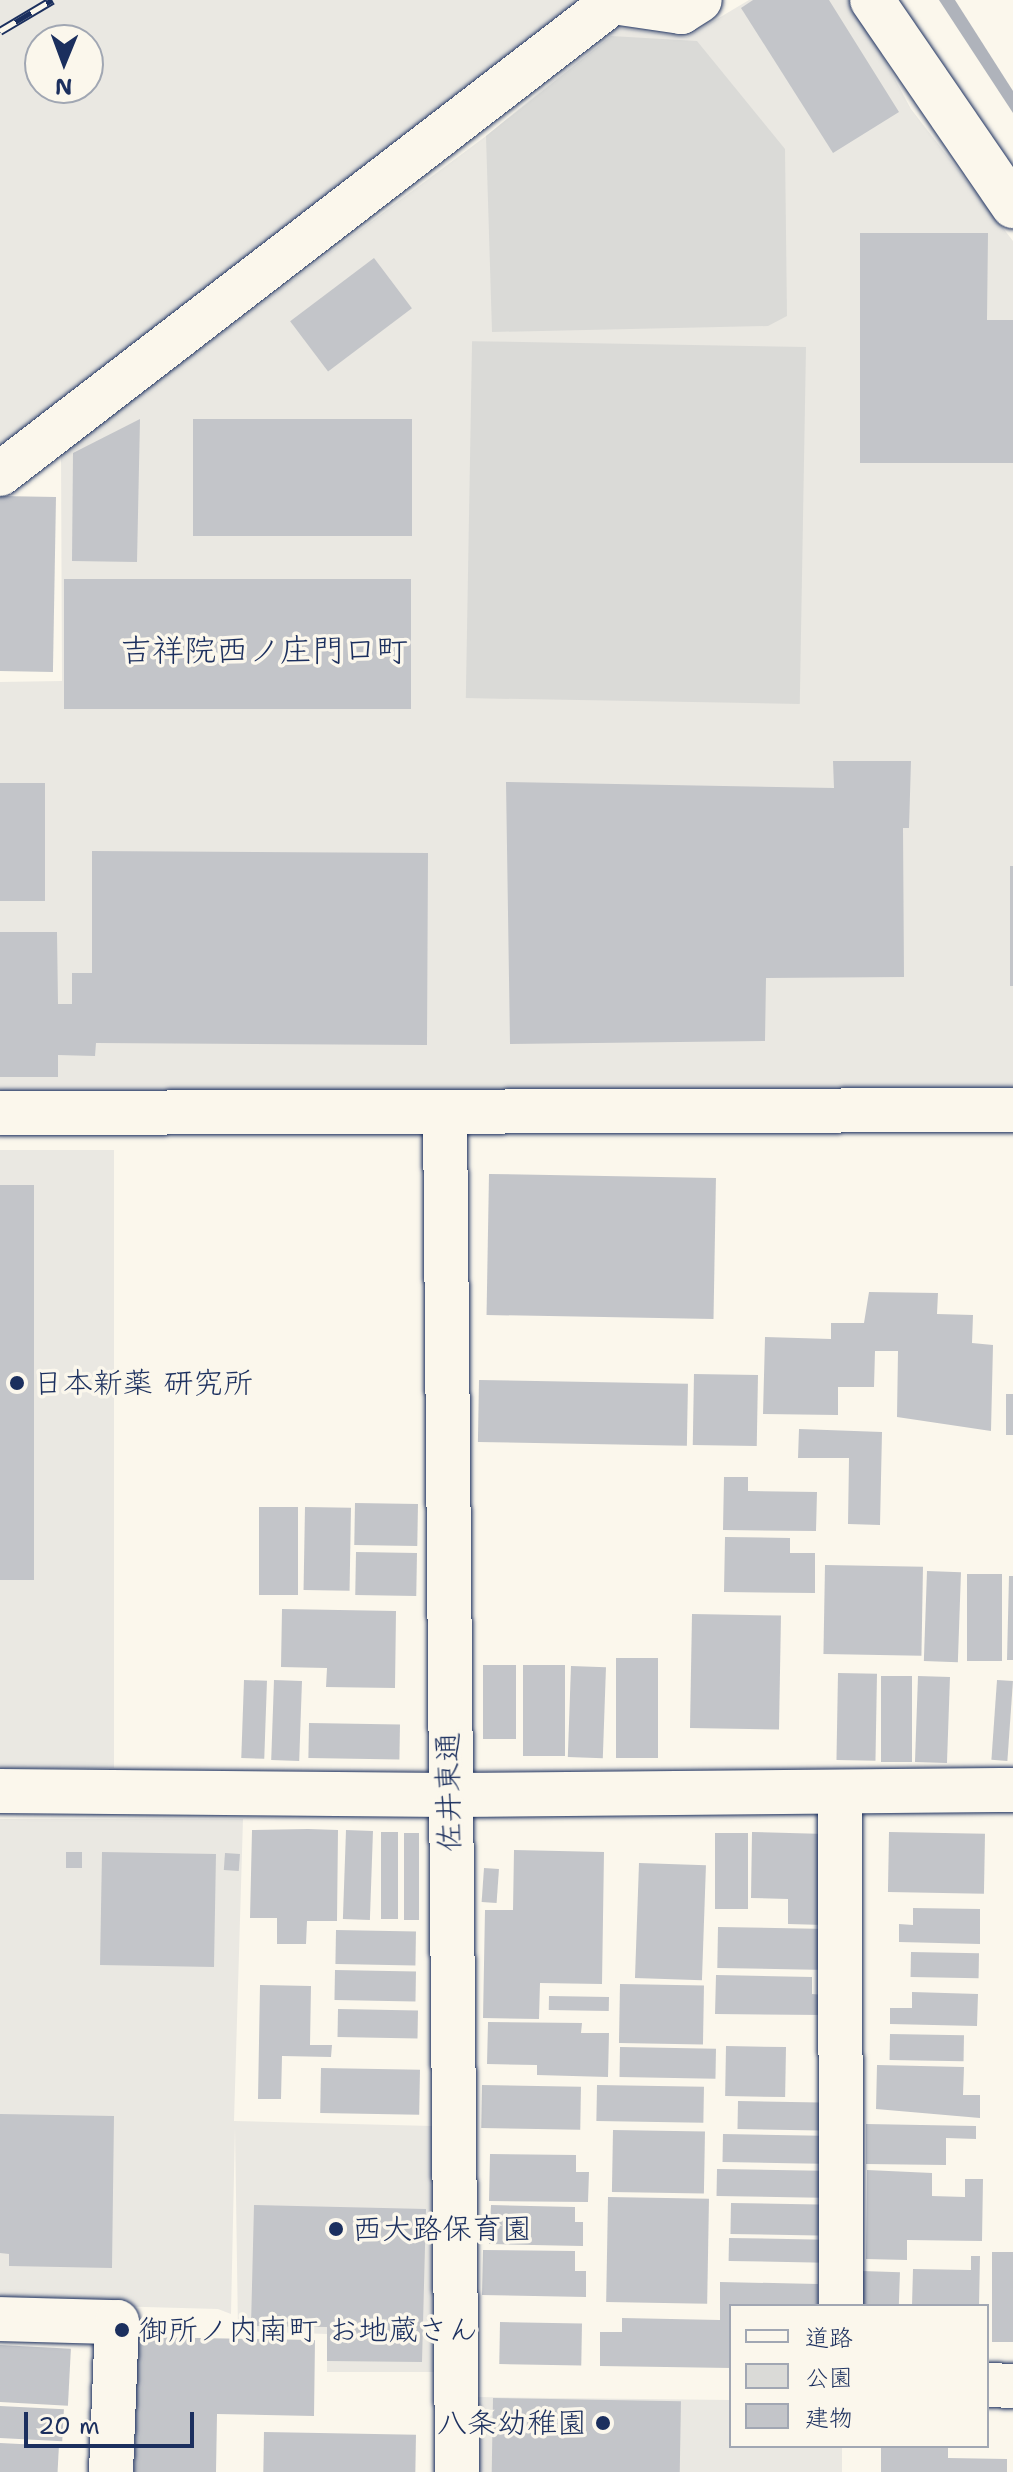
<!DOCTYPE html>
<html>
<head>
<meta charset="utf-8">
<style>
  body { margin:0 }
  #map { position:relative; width:1013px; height:2472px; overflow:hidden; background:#fbf7ec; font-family:"Shantell Sans","Klee One",sans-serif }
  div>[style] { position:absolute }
  .built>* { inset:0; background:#eae8e2; transform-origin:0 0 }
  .green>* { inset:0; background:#dadad7; transform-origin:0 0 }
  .water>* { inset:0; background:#afb3bb }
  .building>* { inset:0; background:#c3c5c9; transform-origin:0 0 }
  .roads { filter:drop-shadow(0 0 2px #1b2f5e) drop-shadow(0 0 2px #1b2f5e) }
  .minor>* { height:44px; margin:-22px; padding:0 22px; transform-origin:22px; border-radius:22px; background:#fbf7ec }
  .rail>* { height:9px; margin-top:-4.5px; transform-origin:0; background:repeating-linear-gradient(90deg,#fbf7ec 0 18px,#1b2f5e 0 36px); box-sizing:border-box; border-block:2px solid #1b2f5e }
  .dots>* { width:22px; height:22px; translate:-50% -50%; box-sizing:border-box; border:4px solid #fbf7ec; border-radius:50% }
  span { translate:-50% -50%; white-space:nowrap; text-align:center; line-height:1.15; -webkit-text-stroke:7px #fbf7ec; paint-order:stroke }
  .poi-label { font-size:30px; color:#1b2f5e }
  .left { translate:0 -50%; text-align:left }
  .right { translate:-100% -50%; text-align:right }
  .street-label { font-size:30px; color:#1b2f5e }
  .neighbourhood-label { font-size:32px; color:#1b2f5e }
  .legend { position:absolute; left:729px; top:2304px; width:260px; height:144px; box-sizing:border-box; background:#fbf7ec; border:2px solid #a1a7b3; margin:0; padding:10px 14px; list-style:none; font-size:24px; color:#1b2f5e }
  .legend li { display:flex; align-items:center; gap:16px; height:40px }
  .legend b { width:40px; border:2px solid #a1a7b3 }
  .north { position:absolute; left:24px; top:24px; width:80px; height:80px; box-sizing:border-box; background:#fbf7ec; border:2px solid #a1a7b3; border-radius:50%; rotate:181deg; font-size:22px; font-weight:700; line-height:32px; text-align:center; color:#1b2f5e }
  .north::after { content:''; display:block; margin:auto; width:28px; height:36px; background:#1b2f5e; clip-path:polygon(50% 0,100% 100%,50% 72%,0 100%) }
  .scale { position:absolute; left:24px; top:2412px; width:170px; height:36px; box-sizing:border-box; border:4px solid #1b2f5e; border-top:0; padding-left:10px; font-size:24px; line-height:28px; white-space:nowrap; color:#1b2f5e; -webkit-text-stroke:6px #fbf7ec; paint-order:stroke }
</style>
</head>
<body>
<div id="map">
  <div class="built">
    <i style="clip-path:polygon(evenodd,0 0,580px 0,0 453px,0 0,40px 40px,88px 40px,88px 88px,40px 88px,40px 40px)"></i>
    <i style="clip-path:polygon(749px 0,852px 0,911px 109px,1013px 241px,1013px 1092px,0 1097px,0 682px,62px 681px,61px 453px,486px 136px,617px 28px,687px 37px)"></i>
    <i style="left:0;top:1150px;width:114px;height:618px"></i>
    <i style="clip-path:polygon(0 1819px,243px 1819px,234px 2121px,432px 2126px,437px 2372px,327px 2372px,327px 2334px,238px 2331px,235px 2128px,231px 2314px,218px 2309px,0 2303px)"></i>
    <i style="clip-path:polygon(476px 2397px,731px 2400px,731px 2446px,842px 2446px,842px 2472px,475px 2472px)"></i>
  </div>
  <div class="green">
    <i style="clip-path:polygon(611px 36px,697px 41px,785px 149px,787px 316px,768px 326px,492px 332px,486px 136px)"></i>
    <i style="left:806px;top:347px;width:357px;height:334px;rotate:91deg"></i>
  </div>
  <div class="water">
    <i style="clip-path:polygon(939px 0,955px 0,1013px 91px,1013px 113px)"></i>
  </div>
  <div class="building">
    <i style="clip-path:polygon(753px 0,829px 0,899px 112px,833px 153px,741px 8px)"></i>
    <i style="clip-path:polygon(860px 233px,988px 233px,987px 320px,1013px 320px,1013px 463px,860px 463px)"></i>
    <i style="left:374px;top:258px;width:63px;height:105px;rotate:53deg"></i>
    <i style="clip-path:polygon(140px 419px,137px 562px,72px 561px,73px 453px)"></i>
    <i style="left:193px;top:419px;width:219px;height:117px"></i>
    <i style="left:0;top:496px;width:56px;height:175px;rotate:1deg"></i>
    <i style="left:411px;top:579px;width:130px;height:347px;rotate:90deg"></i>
    <i style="clip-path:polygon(833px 761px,911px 761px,909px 828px,903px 828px,904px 977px,766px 978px,765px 1041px,510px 1044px,506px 782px,834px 788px)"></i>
    <i style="left:45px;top:783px;width:118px;height:45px;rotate:90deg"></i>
    <i style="clip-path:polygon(92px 851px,428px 853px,427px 1045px,96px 1043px,95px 1056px,58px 1055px,58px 1077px,0 1077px,0 932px,57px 932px,58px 1004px,72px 1004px,72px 973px,92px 973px)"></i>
    <i style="left:1010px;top:866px;width:3px;height:120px"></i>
    <i style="left:489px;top:1174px;width:227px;height:141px;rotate:1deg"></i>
    <i style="left:0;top:1185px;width:34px;height:395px"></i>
    <i style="clip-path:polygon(869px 1292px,938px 1293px,937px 1314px,973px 1315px,972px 1343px,993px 1345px,991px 1431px,897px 1417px,898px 1351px,875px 1351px,874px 1387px,838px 1387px,838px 1415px,763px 1414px,765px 1337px,831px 1339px,831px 1323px,864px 1323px)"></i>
    <i style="left:694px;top:1374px;width:64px;height:71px;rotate:1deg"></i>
    <i style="left:479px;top:1380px;width:209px;height:62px;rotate:1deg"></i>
    <i style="left:1006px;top:1394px;width:7px;height:41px"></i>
    <i style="clip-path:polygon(799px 1429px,882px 1432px,880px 1525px,848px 1524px,849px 1458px,798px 1458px)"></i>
    <i style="clip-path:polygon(724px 1477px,748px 1477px,748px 1491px,817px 1492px,816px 1531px,723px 1530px)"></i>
    <i style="left:355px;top:1503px;width:63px;height:42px;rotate:1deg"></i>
    <i style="left:259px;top:1507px;width:39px;height:88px"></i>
    <i style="left:305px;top:1507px;width:46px;height:83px;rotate:1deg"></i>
    <i style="clip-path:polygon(725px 1537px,790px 1538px,790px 1553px,815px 1553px,815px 1593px,724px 1592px)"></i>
    <i style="left:356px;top:1552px;width:61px;height:43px;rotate:1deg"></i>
    <i style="left:825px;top:1565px;width:98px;height:89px;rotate:1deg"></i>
    <i style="left:927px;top:1571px;width:34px;height:90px;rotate:2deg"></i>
    <i style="left:967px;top:1574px;width:35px;height:87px"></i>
    <i style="clip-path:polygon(1009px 1576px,1013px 1576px,1013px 1660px,1007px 1660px)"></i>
    <i style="clip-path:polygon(282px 1609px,396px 1611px,395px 1688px,326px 1687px,327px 1668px,281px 1667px)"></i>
    <i style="left:692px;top:1614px;width:89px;height:114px;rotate:1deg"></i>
    <i style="left:616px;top:1658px;width:42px;height:100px"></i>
    <i style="left:483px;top:1665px;width:33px;height:74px"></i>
    <i style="left:523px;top:1665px;width:42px;height:91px"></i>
    <i style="left:571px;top:1666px;width:35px;height:91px;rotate:2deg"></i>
    <i style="left:838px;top:1673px;width:39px;height:87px;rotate:1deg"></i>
    <i style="left:881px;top:1676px;width:31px;height:86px"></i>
    <i style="left:918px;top:1676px;width:32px;height:86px;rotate:2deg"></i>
    <i style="left:244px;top:1680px;width:23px;height:78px;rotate:2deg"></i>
    <i style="left:274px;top:1680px;width:28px;height:80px;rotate:2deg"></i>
    <i style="left:997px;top:1680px;width:16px;height:80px;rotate:4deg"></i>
    <i style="left:309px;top:1723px;width:91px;height:35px;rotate:1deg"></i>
    <i style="clip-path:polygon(308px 1829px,338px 1830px,337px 1921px,307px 1921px,306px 1944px,277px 1944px,277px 1918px,250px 1918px,252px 1830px)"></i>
    <i style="left:346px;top:1830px;width:27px;height:89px;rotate:2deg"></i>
    <i style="left:381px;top:1832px;width:17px;height:87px"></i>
    <i style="clip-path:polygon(752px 1832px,826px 1834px,824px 1925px,788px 1924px,788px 1899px,751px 1898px)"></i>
    <i style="left:889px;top:1832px;width:96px;height:60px;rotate:1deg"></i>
    <i style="left:404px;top:1833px;width:15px;height:87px"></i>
    <i style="left:715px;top:1833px;width:33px;height:76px"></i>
    <i style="clip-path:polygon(514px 1850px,604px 1852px,602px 1984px,540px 1983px,539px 2019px,483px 2018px,485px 1910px,513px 1910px)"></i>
    <i style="left:66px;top:1852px;width:16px;height:16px"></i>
    <i style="left:102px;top:1852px;width:114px;height:113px;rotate:1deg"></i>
    <i style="left:225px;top:1853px;width:15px;height:17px;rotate:4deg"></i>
    <i style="left:639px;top:1863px;width:67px;height:115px;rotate:2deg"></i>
    <i style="left:484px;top:1868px;width:15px;height:34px;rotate:4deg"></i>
    <i style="clip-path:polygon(913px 1908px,980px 1909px,980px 1944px,899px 1942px,899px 1924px,913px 1925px)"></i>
    <i style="left:718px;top:1927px;width:111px;height:41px;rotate:1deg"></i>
    <i style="left:336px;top:1930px;width:80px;height:34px;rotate:1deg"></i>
    <i style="left:911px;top:1952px;width:68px;height:25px;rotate:1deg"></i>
    <i style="left:335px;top:1970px;width:81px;height:30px;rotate:1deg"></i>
    <i style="clip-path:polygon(716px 1975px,812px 1977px,812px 1994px,825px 1995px,824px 2015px,715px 2014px)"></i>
    <i style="left:620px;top:1984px;width:84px;height:59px;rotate:1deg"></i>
    <i style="clip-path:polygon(260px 1985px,311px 1986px,310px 2045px,332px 2045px,331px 2057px,282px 2056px,281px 2099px,258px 2099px)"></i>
    <i style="clip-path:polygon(912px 1992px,978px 1994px,977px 2026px,890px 2024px,890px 2008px,912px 2008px)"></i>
    <i style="left:549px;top:1996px;width:60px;height:14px;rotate:1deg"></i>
    <i style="left:338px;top:2009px;width:80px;height:28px;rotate:1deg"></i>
    <i style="clip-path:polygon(488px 2022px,582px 2023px,581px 2033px,609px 2033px,608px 2077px,537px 2075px,537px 2065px,487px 2064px)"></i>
    <i style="left:890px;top:2034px;width:74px;height:26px;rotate:1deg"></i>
    <i style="left:726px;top:2046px;width:60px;height:50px;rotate:1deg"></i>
    <i style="left:620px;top:2047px;width:96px;height:30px;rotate:1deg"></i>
    <i style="clip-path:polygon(877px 2065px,964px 2067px,963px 2095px,980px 2095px,980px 2118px,876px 2109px)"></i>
    <i style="left:321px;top:2068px;width:99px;height:45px;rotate:1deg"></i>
    <i style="left:482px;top:2085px;width:99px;height:43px;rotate:1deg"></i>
    <i style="left:597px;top:2085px;width:107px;height:36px;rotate:1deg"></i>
    <i style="left:738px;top:2101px;width:82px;height:28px;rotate:1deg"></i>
    <i style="clip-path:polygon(0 2114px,114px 2116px,112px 2268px,9px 2266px,9px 2254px,0 2253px)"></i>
    <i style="clip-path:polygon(866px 2124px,976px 2126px,976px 2139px,946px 2138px,946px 2165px,866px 2164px)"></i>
    <i style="left:613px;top:2130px;width:92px;height:62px;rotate:1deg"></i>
    <i style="left:723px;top:2134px;width:98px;height:28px;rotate:1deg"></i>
    <i style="clip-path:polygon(490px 2154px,576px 2155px,576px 2172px,589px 2172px,588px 2202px,489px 2201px)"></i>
    <i style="left:717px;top:2169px;width:104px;height:27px;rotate:1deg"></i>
    <i style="clip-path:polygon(867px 2170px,932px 2173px,932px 2196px,965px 2197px,965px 2179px,983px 2179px,982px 2241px,907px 2240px,907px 2260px,866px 2259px)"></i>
    <i style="left:608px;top:2197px;width:101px;height:105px;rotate:1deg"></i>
    <i style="left:731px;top:2203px;width:88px;height:31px;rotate:1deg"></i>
    <i style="clip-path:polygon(254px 2205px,426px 2209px,422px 2362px,327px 2361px,327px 2327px,251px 2326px)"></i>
    <i style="clip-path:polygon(491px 2205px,575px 2207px,575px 2222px,583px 2222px,583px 2246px,489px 2244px)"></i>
    <i style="left:729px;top:2238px;width:97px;height:23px;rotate:1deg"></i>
    <i style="clip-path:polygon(483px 2250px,575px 2251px,575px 2271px,586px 2271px,586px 2297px,482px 2295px)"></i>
    <i style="left:992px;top:2252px;width:21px;height:90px"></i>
    <i style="clip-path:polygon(971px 2256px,980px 2256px,979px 2306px,912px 2306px,913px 2269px,971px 2270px)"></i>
    <i style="left:862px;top:2271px;width:38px;height:35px;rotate:2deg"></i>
    <i style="clip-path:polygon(720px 2282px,818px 2284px,818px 2306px,731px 2306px,731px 2368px,600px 2366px,600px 2332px,622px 2332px,622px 2318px,720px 2320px)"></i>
    <i style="left:500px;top:2322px;width:82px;height:42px;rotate:1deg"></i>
    <i style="clip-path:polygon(137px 2337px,315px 2340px,314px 2416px,217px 2414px,216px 2472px,134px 2472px)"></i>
    <i style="left:0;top:2345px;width:71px;height:57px;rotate:3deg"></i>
    <i style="left:493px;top:2398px;width:188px;height:74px;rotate:1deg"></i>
    <i style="left:0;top:2406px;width:64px;height:32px;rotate:3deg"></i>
    <i style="left:264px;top:2432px;width:152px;height:40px;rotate:1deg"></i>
    <i style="left:0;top:2443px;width:59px;height:29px;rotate:3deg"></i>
    <i style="clip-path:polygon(881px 2446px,948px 2446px,948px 2458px,1007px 2459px,1007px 2472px,881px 2472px)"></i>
  </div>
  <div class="roads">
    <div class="minor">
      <i style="left:872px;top:0;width:250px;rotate:55.6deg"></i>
      <i style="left:0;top:474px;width:774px;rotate:-37.6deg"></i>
      <i style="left:613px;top:2px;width:69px;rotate:8.4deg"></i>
      <i style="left:681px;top:12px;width:22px;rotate:-32deg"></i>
      <i style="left:445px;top:1112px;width:1360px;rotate:89.49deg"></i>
      <i style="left:0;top:1113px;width:1013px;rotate:-0.17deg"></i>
      <i style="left:0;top:1791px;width:448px;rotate:0.5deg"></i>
      <i style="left:448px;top:1795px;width:565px;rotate:-0.51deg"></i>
      <i style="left:840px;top:1792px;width:514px;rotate:89.89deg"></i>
      <i style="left:0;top:2319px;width:117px;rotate:1.5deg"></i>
      <i style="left:117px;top:2322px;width:150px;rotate:92.3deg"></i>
      <i style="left:987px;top:2385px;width:26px;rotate:2deg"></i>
    </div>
  </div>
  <div class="rail">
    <i style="left:0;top:31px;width:61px;rotate:-30.8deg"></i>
  </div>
  <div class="dots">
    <i style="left:17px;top:1383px;background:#1b2f5e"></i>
    <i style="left:336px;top:2229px;background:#1b2f5e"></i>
    <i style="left:122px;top:2330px;background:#1b2f5e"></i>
    <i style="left:603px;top:2423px;background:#1b2f5e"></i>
  </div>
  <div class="poi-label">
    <span class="left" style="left:33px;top:1383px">日本新薬 研究所</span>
    <span class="left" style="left:352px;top:2229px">西大路保育園</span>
    <span class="left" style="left:138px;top:2330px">御所ノ内南町 お地蔵さん</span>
    <span class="right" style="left:587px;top:2423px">八条幼稚園</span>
  </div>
  <div class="street-label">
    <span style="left:449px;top:1792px;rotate:-91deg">佐井東通</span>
  </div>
  <div class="neighbourhood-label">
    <span style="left:264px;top:650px">吉祥院西ノ庄門口町</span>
  </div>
  <ul class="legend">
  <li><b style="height:10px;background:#fbf7ec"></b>道路</li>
  <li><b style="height:22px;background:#dadad7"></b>公園</li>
  <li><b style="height:22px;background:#c3c5c9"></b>建物</li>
  </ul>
  <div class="north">N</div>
  <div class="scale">20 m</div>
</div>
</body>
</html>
